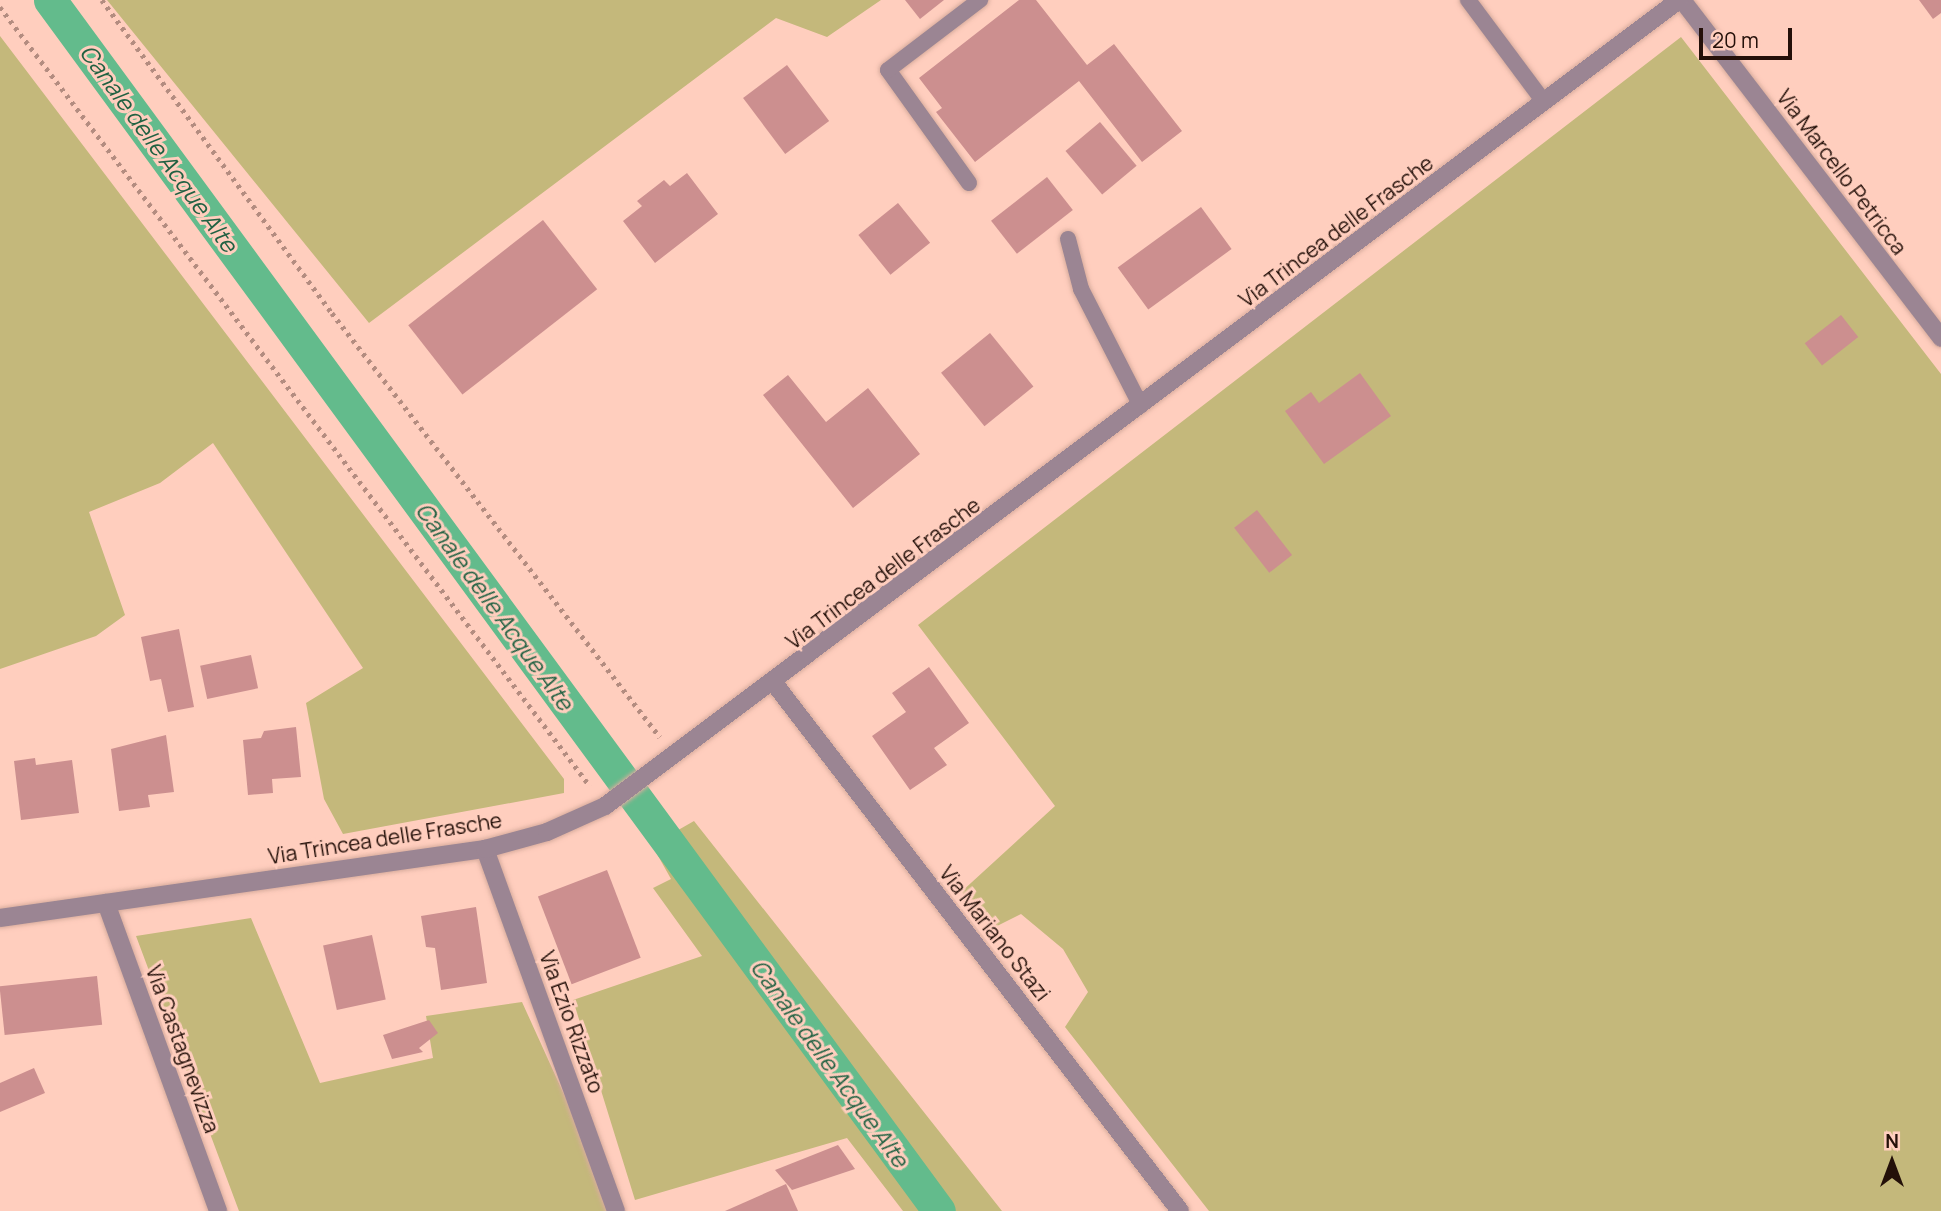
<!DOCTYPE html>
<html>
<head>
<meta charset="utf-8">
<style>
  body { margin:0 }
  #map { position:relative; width:1941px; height:1211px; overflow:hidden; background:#ffcebe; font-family:Manrope,sans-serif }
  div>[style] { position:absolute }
  .green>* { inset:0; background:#c4b87b }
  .canal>* { height:33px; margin:-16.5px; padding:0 16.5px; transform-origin:16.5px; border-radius:16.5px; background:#63bb8c }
  .building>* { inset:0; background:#cc8f8f; transform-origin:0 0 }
  .path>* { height:4.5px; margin-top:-2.25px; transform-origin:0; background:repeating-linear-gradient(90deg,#b38c80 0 3.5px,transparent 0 8.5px) }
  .roads { filter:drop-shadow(0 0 2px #d8ac9d) drop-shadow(0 0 2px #d8ac9d) }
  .service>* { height:16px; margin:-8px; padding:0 8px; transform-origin:8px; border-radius:8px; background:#9b8593 }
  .minor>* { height:18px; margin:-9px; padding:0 9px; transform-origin:9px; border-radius:9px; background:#9b8593 }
  .tertiary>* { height:18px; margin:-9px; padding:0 9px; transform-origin:9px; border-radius:9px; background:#9b8593 }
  span { translate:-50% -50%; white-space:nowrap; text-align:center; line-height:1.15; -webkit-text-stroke:6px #ffcebe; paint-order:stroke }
  .street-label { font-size:21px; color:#241009 }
  .water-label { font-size:23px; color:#216142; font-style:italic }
  .north { position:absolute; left:1857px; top:1127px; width:70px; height:70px; -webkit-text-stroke:5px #ffcebe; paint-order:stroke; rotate:0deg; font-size:19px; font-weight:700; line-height:28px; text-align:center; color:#241009 }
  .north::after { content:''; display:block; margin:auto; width:24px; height:32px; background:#241009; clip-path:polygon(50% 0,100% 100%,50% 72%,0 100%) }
  .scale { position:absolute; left:1699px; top:28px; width:93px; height:32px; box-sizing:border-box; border:4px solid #241009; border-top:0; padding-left:9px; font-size:21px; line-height:24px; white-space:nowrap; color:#241009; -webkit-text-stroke:5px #ffcebe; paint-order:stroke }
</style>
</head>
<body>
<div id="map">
  <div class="green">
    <i style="clip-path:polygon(107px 0,881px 0,827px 37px,776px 18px,369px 323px)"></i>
    <i style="clip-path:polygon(0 36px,564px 779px,564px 793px,343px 834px,324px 799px,306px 703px,363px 668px,213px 443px,160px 483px,89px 512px,125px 615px,96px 636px,0 669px)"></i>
    <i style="clip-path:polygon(1681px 37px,1941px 374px,1941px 1211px,1209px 1211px,1065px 1027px,1088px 992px,1063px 949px,1021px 914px,995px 927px,960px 893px,1055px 806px,918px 625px)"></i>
    <i style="clip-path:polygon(694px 821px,1002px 1211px,903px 1211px,847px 1138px,635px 1200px,573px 1000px,702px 956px,653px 888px,671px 879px,652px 845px)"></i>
    <i style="clip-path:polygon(251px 918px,320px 1083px,433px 1058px,426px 1016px,522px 1002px,617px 1211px,239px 1211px,136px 936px)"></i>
  </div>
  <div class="canal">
    <i style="left:50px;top:0;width:1502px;rotate:53.72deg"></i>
  </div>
  <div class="building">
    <i style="clip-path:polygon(905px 0,944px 0,920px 19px)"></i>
    <i style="clip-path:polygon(1019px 0,1036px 0,1087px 65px,1114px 44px,1182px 131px,1142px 162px,1079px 81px,975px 162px,936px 112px,942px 108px,919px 78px)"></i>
    <i style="clip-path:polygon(1919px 0,1941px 0,1941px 13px,1933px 19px)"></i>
    <i style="left:787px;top:65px;width:70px;height:55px;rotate:53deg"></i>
    <i style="left:1100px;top:122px;width:57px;height:45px;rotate:50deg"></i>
    <i style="clip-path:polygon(687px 173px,718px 214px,655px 263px,623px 221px,642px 206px,637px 201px,664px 180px,670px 186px)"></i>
    <i style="left:1047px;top:177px;width:42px;height:71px;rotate:52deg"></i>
    <i style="left:898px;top:203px;width:51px;height:51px;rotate:51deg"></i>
    <i style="left:1201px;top:207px;width:52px;height:103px;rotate:54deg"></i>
    <i style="left:543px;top:220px;width:88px;height:171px;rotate:52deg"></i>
    <i style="left:1841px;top:315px;width:28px;height:46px;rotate:52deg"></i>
    <i style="left:990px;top:333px;width:69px;height:63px;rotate:51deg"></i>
    <i style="clip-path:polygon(1360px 373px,1391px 416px,1324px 464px,1285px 411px,1311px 392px,1319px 403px)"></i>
    <i style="clip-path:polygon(788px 375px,826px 422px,868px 388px,920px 454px,853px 508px,763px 395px)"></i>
    <i style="left:1257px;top:510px;width:57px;height:29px;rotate:52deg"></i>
    <i style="clip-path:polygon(179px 629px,194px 707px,168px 712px,161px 679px,150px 681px,141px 637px)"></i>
    <i style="left:251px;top:655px;width:34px;height:52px;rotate:78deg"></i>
    <i style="clip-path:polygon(929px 667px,969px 723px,934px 748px,947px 765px,910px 790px,872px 736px,906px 712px,892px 693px)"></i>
    <i style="clip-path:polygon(296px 727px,301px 777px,272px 779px,273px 793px,248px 795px,243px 740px,261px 738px,264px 731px)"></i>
    <i style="clip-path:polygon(166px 735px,174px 792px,148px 795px,150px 807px,119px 811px,111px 749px)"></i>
    <i style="clip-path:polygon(35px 758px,36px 765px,72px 760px,79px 813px,21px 820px,14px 761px)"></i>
    <i style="left:607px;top:870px;width:94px;height:74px;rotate:69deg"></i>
    <i style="clip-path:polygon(476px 907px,487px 983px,441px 990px,435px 948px,426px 947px,421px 916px)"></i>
    <i style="left:372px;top:935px;width:66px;height:50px;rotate:78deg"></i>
    <i style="left:97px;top:976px;width:49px;height:98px;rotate:84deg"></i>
    <i style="clip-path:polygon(429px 1020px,438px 1033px,419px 1048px,423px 1052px,392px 1059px,383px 1035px)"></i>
    <i style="clip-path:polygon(34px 1068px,45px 1093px,0 1112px,0 1083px)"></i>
    <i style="clip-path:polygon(838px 1145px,855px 1169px,792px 1190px,775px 1170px)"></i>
    <i style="clip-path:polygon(786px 1184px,798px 1211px,725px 1211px)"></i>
  </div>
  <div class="path">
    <i style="left:102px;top:0;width:388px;rotate:53.7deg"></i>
    <i style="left:332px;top:313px;width:536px;rotate:52.28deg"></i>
    <i style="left:0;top:7px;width:977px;rotate:52.86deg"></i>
  </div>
  <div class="roads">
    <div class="service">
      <i style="left:1468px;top:0;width:127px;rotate:53.3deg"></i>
      <i style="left:969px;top:183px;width:139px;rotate:-125.6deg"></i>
      <i style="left:888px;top:70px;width:116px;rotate:-37.3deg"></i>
      <i style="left:1068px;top:239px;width:52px;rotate:75.4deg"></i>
      <i style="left:1081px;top:289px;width:131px;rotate:62.9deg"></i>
    </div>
    <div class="minor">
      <i style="left:1682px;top:0;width:426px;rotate:52.5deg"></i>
      <i style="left:774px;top:683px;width:666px;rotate:52.44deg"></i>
      <i style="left:485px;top:849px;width:385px;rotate:70.1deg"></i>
      <i style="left:106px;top:903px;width:328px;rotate:70deg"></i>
    </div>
    <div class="tertiary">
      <i style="left:0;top:918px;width:490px;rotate:-8.1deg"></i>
      <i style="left:485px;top:849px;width:64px;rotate:-15.3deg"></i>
      <i style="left:547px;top:832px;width:64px;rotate:-24.1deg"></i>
      <i style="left:605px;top:806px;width:1343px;rotate:-36.89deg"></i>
    </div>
  </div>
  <div class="street-label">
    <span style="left:1842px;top:172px;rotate:53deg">Via Marcello Petricca</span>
    <span style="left:1336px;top:231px;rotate:-37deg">Via Trincea delle Frasche</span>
    <span style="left:883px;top:573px;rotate:-37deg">Via Trincea delle Frasche</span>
    <span style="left:385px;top:838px;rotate:-9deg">Via Trincea delle Frasche</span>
    <span style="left:995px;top:933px;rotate:52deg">Via Mariano Stazi</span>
    <span style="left:572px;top:1022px;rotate:70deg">Via Ezio Rizzato</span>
    <span style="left:183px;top:1049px;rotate:70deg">Via Castagnevizza</span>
  </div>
  <div class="water-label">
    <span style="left:159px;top:148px;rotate:54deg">Canale delle Acque Alte</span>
    <span style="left:495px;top:606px;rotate:54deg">Canale delle Acque Alte</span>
    <span style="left:830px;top:1063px;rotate:54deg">Canale delle Acque Alte</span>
  </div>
  <div class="north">N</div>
  <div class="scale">20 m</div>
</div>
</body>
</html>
